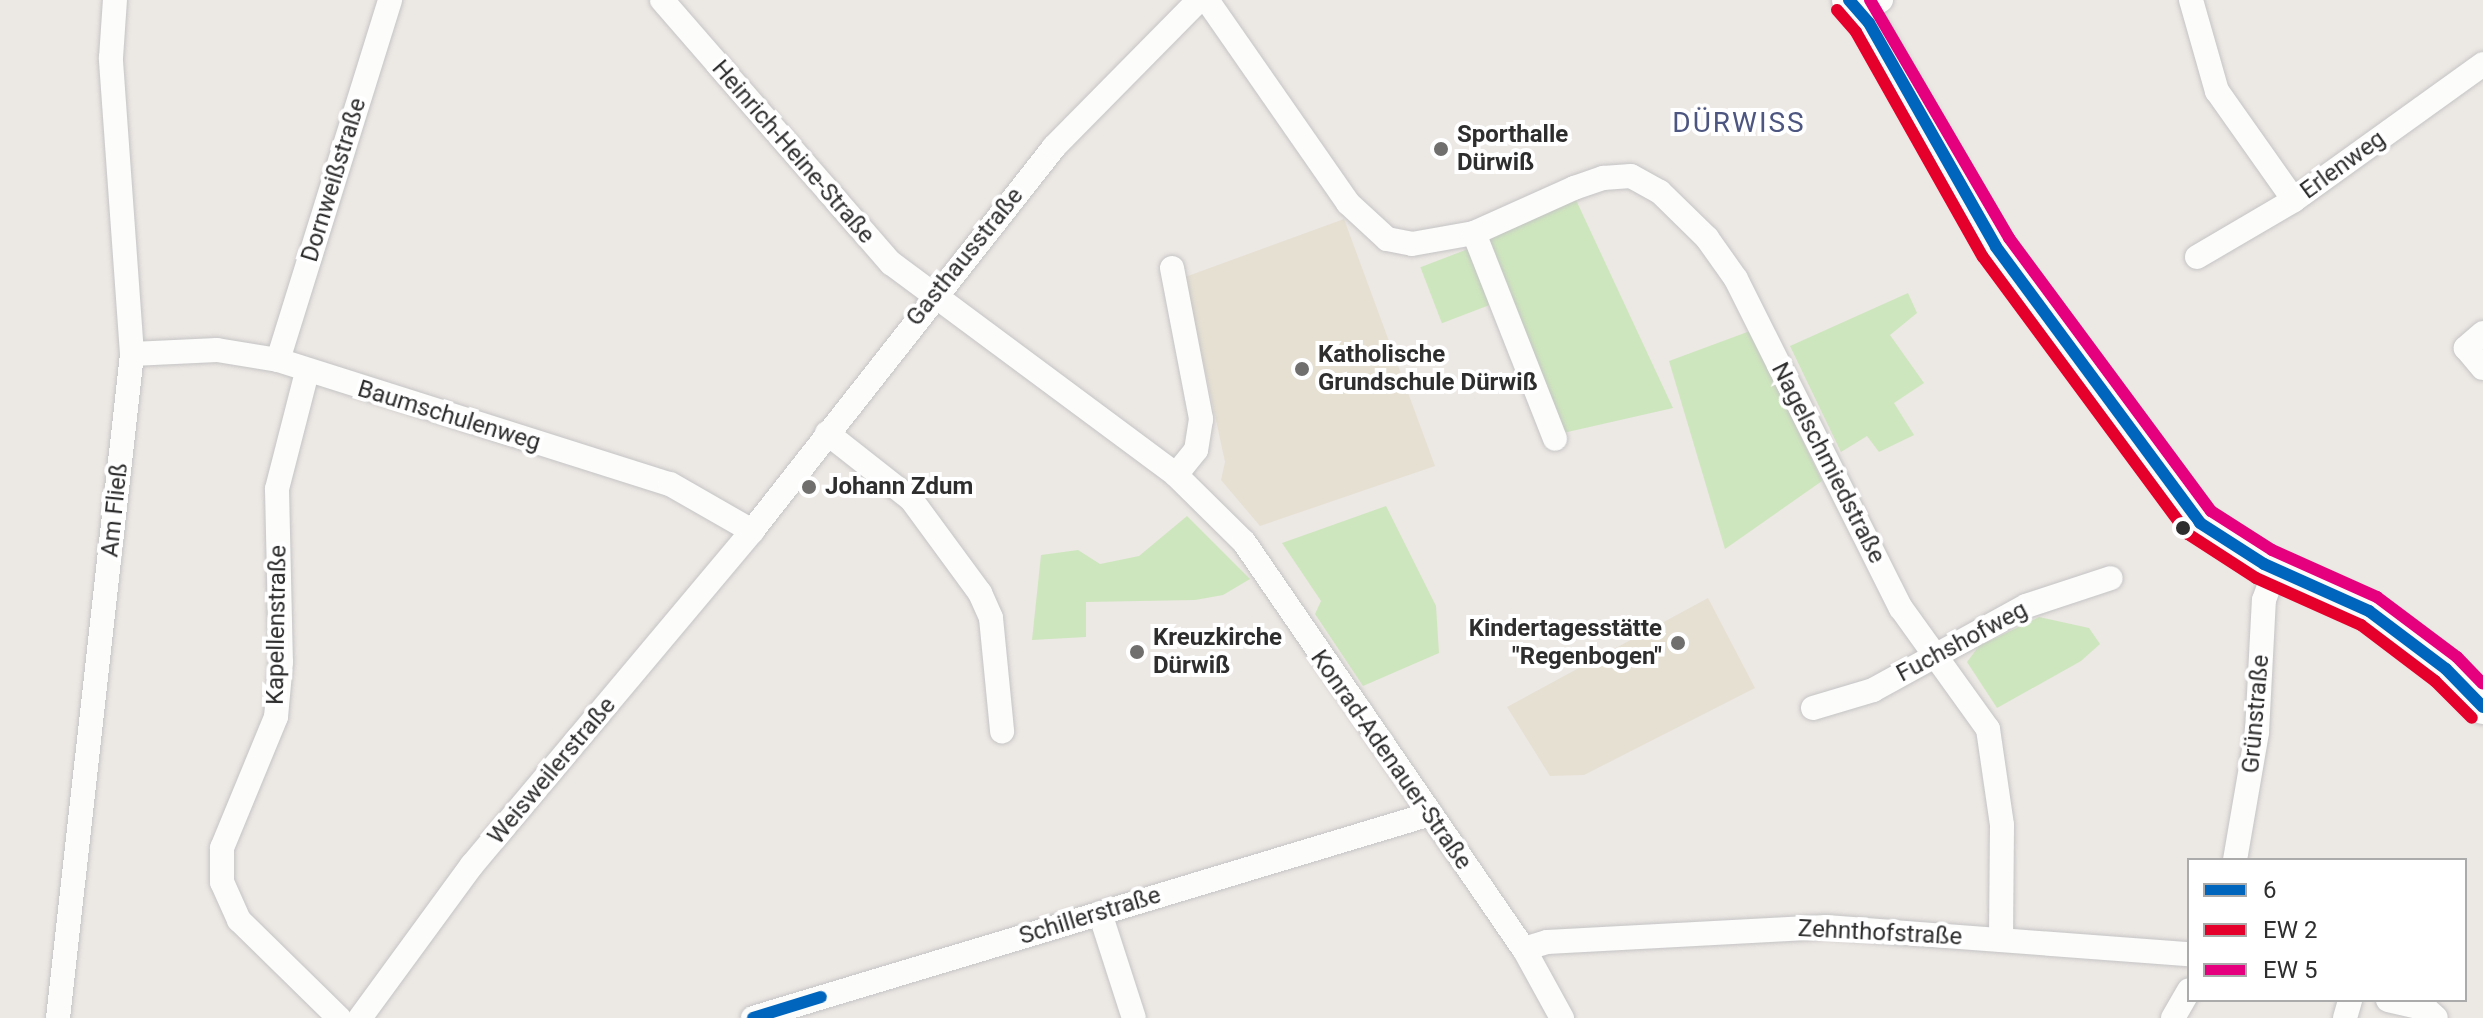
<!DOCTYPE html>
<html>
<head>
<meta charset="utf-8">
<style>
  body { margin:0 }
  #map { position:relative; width:2483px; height:1018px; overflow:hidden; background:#ece8e4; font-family:Roboto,sans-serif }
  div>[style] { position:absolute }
  .education>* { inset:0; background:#e6e0d3 }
  .green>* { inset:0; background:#cee6be; transform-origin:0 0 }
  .roads { filter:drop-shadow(0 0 2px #c5c4c5) drop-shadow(0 0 2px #c5c4c5) }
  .street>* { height:24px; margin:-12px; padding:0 12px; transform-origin:12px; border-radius:12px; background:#fcfcfb }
  .secondary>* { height:34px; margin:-17px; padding:0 17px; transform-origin:17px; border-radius:17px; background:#fcfcfb }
  .bus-1>* { height:12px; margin:-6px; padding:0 6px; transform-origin:6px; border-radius:6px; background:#0065bd }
  .bus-2>* { height:12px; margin:-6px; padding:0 6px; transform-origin:6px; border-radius:6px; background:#e4002b }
  .bus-3>* { height:12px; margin:-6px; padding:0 6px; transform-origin:6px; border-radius:6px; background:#e5007d }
  .dots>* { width:22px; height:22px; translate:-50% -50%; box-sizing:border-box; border:4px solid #fff; border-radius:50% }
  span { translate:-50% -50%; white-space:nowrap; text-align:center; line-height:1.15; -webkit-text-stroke:8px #fff; paint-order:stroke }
  .poi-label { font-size:24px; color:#2e2e2e; font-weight:700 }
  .left { translate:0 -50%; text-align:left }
  .right { translate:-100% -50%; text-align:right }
  .street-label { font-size:24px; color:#2e2e2e }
  .quarter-label { font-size:28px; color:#4d5680; letter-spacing:2px }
  .legend { position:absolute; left:2187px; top:858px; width:280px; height:144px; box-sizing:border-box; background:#fff; border:2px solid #ababab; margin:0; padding:10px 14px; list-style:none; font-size:24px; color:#2e2e2e }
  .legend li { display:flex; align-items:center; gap:16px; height:40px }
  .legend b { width:40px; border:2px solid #ababab }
</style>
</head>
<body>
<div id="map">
  <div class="education">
    <i style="clip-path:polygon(1344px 219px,1435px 466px,1260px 526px,1221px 480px,1225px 462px,1185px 277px)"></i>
    <i style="clip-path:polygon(1708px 598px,1755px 688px,1584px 775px,1550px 776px,1507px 707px)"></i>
  </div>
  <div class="green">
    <i style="clip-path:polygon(1576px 200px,1673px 408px,1563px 433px,1489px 243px,1490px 234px)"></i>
    <i style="left:1468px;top:249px;width:60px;height:51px;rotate:69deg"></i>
    <i style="clip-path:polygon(1908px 293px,1917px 313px,1890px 335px,1924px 383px,1894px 403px,1914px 435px,1879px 452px,1867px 436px,1841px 452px,1790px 346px)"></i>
    <i style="clip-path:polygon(1750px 331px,1822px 481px,1725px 549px,1669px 361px)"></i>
    <i style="clip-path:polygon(1386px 506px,1436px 606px,1439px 653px,1363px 686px,1315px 614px,1321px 601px,1282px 543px)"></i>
    <i style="clip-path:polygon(1187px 516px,1250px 579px,1223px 595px,1195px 600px,1086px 602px,1086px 637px,1032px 640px,1041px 555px,1078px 550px,1100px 564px,1139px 556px)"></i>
    <i style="clip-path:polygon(2039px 617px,2089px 628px,2100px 644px,2081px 661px,1997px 708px,1967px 662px,1979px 646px)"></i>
  </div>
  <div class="roads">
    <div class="street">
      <i style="left:662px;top:0;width:349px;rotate:49deg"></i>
      <i style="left:891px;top:263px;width:355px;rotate:36.6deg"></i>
      <i style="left:1176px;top:475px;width:95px;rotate:44.6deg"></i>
      <i style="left:1244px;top:542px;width:494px;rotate:55.5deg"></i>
      <i style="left:1524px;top:949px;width:79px;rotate:61.2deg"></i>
      <i style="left:1207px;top:0;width:247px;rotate:55.2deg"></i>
      <i style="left:1348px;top:203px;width:53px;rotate:42.7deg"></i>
      <i style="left:1387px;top:239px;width:25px;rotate:11deg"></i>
      <i style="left:1412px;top:244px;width:63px;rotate:-10.1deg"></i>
      <i style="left:1474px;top:233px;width:110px;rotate:-24.2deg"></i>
      <i style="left:1574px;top:188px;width:31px;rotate:-19deg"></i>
      <i style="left:1603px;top:178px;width:28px;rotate:-4deg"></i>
      <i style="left:1631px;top:176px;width:33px;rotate:29deg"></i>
      <i style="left:1660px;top:192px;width:66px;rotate:44.4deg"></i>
      <i style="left:1707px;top:238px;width:50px;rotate:54.7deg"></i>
      <i style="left:1736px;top:279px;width:368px;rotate:63.4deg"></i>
      <i style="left:1901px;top:608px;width:149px;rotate:54.3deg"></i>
      <i style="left:1988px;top:729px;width:97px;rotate:81.7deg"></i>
      <i style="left:2002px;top:825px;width:115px;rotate:90.5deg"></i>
      <i style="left:2191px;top:0;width:95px;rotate:74.1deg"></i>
      <i style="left:2217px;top:91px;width:133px;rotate:54.8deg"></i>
      <i style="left:1862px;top:11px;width:22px;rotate:-30deg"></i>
      <i style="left:1474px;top:233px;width:221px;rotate:68.5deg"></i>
      <i style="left:2197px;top:257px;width:113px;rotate:-30.4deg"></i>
      <i style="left:2294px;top:200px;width:233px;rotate:-35.7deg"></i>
      <i style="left:1172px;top:268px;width:154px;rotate:79.1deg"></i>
      <i style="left:1201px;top:419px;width:31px;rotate:99deg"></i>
      <i style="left:1196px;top:450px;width:32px;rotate:129deg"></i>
      <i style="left:2483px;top:333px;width:23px;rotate:139deg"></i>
      <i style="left:2466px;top:348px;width:26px;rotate:50deg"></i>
      <i style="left:132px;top:354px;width:85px;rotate:-2.7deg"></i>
      <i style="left:217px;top:350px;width:62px;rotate:9.3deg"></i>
      <i style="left:278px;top:360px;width:411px;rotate:17.6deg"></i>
      <i style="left:670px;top:484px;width:95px;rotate:29.8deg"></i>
      <i style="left:278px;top:360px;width:377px;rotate:-72.7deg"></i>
      <i style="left:307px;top:372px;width:121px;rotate:104.4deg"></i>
      <i style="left:277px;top:489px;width:173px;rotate:88.7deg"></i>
      <i style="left:281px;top:662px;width:55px;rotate:95.2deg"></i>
      <i style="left:276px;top:717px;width:142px;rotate:112.4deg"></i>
      <i style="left:222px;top:848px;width:34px;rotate:90deg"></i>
      <i style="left:222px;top:882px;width:42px;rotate:65.9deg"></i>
      <i style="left:239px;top:920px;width:140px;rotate:44.4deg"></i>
      <i style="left:827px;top:433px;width:107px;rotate:38.2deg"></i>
      <i style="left:911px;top:499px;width:117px;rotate:53.7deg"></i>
      <i style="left:980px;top:593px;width:27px;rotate:66deg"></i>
      <i style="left:991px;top:618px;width:114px;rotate:84.4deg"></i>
      <i style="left:1813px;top:708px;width:63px;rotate:-16.7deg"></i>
      <i style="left:1873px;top:690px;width:175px;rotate:-28.8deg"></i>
      <i style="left:2026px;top:606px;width:89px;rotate:-18.2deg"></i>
      <i style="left:2235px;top:860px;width:130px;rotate:-80.2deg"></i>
      <i style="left:2257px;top:732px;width:132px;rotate:-87deg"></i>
      <i style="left:2264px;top:600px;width:33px;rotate:-70deg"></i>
      <i style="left:1100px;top:913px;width:110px;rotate:72.1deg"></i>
      <i style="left:1524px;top:949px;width:24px;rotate:-17deg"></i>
      <i style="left:1547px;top:942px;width:279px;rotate:-3.1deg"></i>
      <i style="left:1826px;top:927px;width:364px;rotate:4.3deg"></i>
      <i style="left:2388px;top:1000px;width:39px;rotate:13deg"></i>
      <i style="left:2426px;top:1009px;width:13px;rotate:42deg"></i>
      <i style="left:58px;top:1018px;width:668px;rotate:-83.64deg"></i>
      <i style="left:132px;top:354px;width:297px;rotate:-94.1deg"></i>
      <i style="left:111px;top:58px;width:58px;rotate:-86.1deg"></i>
      <i style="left:360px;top:1018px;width:190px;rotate:-53.8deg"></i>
      <i style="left:472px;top:865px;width:436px;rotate:-50deg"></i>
      <i style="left:752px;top:531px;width:489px;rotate:-51.8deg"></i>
      <i style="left:1054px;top:147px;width:206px;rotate:-45.4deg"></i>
      <i style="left:753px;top:1018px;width:704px;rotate:-16.76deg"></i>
      <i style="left:2173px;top:1018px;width:32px;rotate:-60deg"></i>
      <i style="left:2345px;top:1018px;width:19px;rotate:-74deg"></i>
    </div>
    <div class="secondary">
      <i style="left:1849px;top:0;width:30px;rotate:49deg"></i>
      <i style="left:1869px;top:23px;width:257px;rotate:60.4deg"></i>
      <i style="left:1996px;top:247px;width:343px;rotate:53.5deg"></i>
      <i style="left:2200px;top:523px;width:76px;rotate:32.6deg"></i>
      <i style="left:2264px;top:564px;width:115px;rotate:24.1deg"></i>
      <i style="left:2369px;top:611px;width:96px;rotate:37deg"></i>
      <i style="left:2446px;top:669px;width:53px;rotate:45.8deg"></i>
    </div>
  </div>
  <div class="bus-1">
    <i style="left:1849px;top:0;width:30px;rotate:49deg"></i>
    <i style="left:1869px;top:23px;width:257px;rotate:60.4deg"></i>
    <i style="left:1996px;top:247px;width:343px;rotate:53.5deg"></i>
    <i style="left:2200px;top:523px;width:76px;rotate:32.6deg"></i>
    <i style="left:2264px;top:564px;width:115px;rotate:24.1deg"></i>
    <i style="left:2369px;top:611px;width:96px;rotate:37deg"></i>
    <i style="left:2446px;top:669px;width:53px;rotate:45.8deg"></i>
    <i style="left:753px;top:1018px;width:71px;rotate:-17.2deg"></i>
  </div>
  <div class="bus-2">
    <i style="left:1837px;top:10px;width:29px;rotate:49deg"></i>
    <i style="left:1856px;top:32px;width:258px;rotate:60.6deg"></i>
    <i style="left:1983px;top:257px;width:345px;rotate:53.5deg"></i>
    <i style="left:2188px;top:534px;width:81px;rotate:32.9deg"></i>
    <i style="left:2256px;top:578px;width:115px;rotate:24.1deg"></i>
    <i style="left:2361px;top:625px;width:93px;rotate:37.1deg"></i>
    <i style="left:2435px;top:681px;width:52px;rotate:45deg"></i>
  </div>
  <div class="bus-3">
    <i style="left:1870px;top:0;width:276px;rotate:59.7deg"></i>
    <i style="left:2009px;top:238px;width:340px;rotate:53.5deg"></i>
    <i style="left:2211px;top:511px;width:72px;rotate:32.6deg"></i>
    <i style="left:2272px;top:550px;width:115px;rotate:24.1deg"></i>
    <i style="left:2377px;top:597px;width:100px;rotate:36.9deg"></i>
    <i style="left:2457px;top:657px;width:37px;rotate:46deg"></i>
  </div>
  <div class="dots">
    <i style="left:1441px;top:149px;background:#706f6e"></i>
    <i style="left:1302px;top:369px;background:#706f6e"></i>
    <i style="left:809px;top:487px;background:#706f6e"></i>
    <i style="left:2183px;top:528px;background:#2e2e2e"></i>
    <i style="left:1678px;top:643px;background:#706f6e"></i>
    <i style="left:1137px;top:652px;background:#706f6e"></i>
  </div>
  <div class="poi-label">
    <span class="left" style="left:1457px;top:149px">Sporthalle<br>Dürwiß</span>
    <span class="left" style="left:1318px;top:369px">Katholische<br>Grundschule Dürwiß</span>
    <span class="left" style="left:825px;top:487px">Johann Zdum</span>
    <span class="right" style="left:1662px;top:643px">Kindertagesstätte<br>"Regenbogen"</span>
    <span class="left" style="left:1153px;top:652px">Kreuzkirche<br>Dürwiß</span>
  </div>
  <div class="street-label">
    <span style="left:793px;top:152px;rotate:49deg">Heinrich-Heine-Straße</span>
    <span style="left:2343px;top:165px;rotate:-36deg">Erlenweg</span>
    <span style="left:334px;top:180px;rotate:-73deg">Dornweißstraße</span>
    <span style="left:965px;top:257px;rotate:-51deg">Gasthausstraße</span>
    <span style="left:449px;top:416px;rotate:17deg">Baumschulenweg</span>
    <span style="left:1828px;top:463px;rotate:63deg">Nagelschmiedstraße</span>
    <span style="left:115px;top:510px;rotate:-84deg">Am Fließ</span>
    <span style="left:277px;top:625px;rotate:-89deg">Kapellenstraße</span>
    <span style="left:1962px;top:642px;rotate:-28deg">Fuchshofweg</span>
    <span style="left:2256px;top:714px;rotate:-85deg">Grünstraße</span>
    <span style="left:1391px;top:760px;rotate:55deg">Konrad-Adenauer-Straße</span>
    <span style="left:552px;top:771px;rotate:-50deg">Weisweilerstraße</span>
    <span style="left:1090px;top:916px;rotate:-17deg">Schillerstraße</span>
    <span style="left:1880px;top:933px;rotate:3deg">Zehnthofstraße</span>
  </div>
  <div class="quarter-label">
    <span style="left:1739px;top:123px">DÜRWISS</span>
  </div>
  <ul class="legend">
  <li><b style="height:10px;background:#0065bd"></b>6</li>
  <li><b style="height:10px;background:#e4002b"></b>EW 2</li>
  <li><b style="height:10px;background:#e5007d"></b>EW 5</li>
  </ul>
</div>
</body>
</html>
